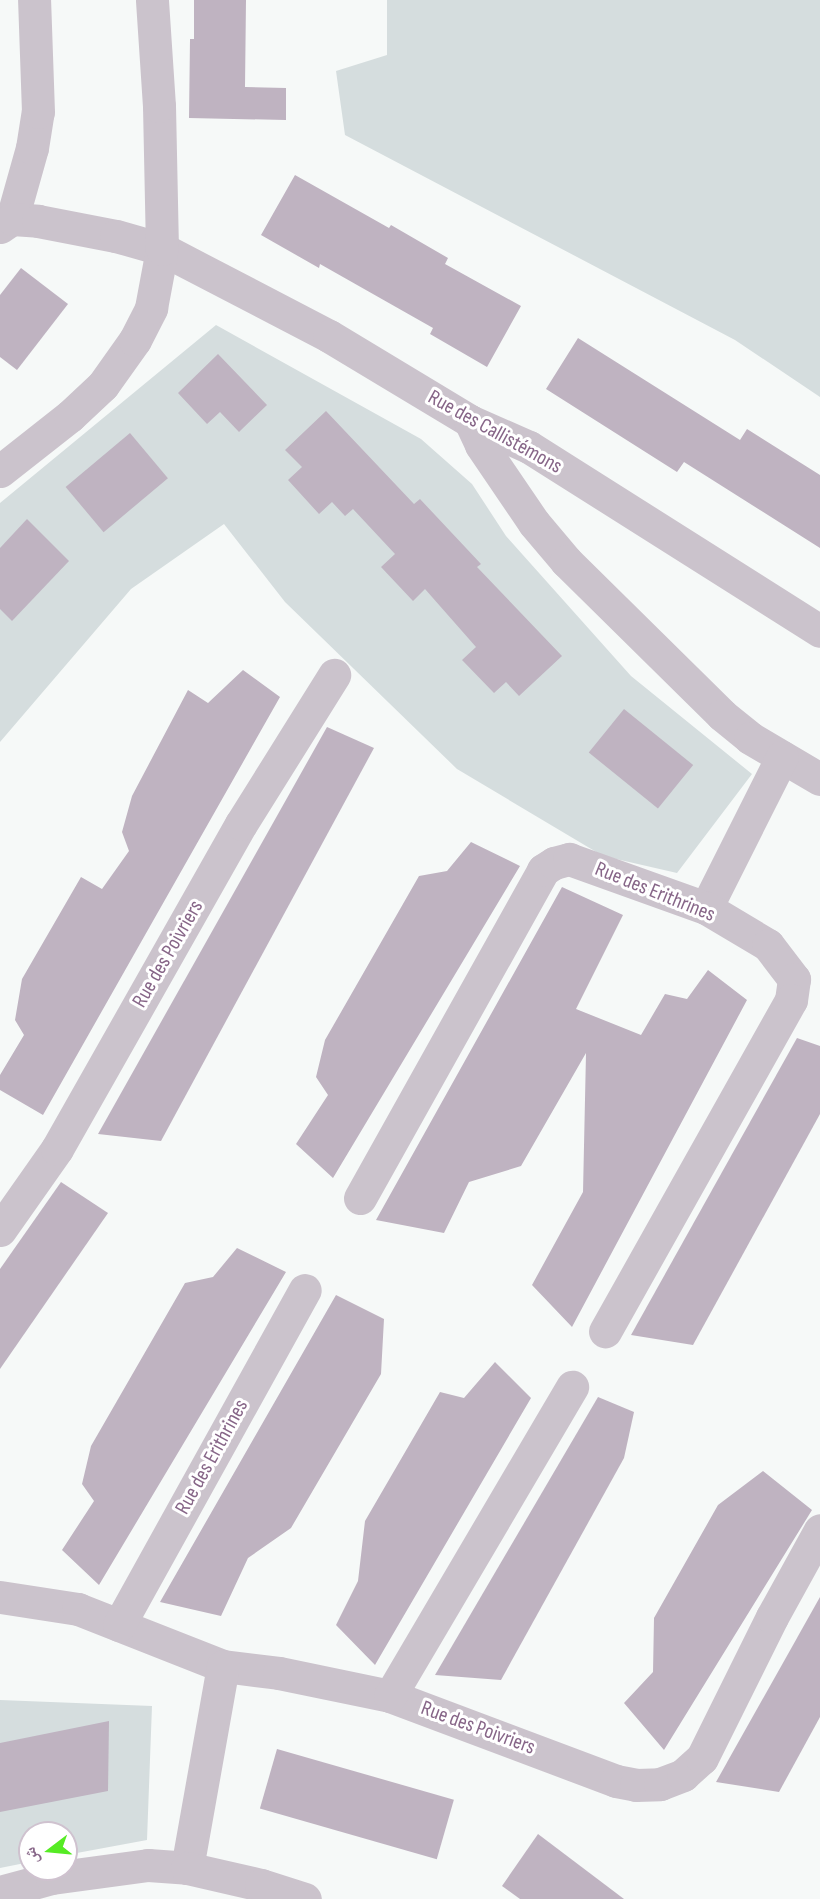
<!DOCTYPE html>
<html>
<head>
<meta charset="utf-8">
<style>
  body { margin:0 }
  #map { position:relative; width:820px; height:1899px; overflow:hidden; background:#f6f9f8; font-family:"Sofia Sans Condensed","Noto Naskh Arabic",sans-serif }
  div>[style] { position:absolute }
  .green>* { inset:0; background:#d5ddde }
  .building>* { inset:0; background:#bfb3c1; transform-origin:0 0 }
  .street>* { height:33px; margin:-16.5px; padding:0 16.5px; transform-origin:16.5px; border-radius:16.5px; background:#cbc3cc }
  span { translate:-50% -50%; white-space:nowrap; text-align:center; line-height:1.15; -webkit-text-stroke:6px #fff; paint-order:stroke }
  .street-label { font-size:21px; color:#876688 }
  .north { position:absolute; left:18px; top:1821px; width:60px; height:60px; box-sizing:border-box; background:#fff; border:2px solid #cfc2cf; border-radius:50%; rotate:254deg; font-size:16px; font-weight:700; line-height:24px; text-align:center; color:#876688 }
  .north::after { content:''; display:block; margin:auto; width:21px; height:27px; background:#56eb24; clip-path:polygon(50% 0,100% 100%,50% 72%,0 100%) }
</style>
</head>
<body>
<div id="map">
  <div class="green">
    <i style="clip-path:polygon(387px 0,820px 0,820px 397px,735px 340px,345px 135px,336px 71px,387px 55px)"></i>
    <i style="clip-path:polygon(216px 325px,421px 439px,472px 484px,506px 536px,631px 676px,752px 774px,677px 873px,603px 856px,457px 769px,285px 602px,224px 524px,131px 589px,0 742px,0 503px)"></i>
    <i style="clip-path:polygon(0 1700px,152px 1706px,147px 1840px,66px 1855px,66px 1833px,30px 1833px,30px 1862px,0 1868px)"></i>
  </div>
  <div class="building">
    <i style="clip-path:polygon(194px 0,246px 0,245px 87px,286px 88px,286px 120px,189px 118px,190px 39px,194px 39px)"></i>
    <i style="clip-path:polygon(295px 175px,389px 228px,391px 225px,448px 258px,445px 264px,521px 306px,487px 367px,430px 334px,433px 328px,320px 264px,319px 268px,261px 235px)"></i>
    <i style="clip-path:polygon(21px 268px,68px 304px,17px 370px,0 357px,0 295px)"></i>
    <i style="clip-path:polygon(578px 338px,740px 440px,747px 429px,820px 475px,820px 548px,684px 462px,677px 472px,546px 389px)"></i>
    <i style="clip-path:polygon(218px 354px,267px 405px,239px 432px,220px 412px,207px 424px,178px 393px)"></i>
    <i style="clip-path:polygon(326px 411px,414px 504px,420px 499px,481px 564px,477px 567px,562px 656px,519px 696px,506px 682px,494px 693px,462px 660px,476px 647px,425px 589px,413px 601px,381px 567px,395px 554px,353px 509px,345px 516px,332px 502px,319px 514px,288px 480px,302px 467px,285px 450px)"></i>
    <i style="left:130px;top:433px;width:59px;height:84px;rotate:50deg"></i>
    <i style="clip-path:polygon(27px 519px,69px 561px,12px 621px,0 609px,0 548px)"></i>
    <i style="clip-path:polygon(243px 670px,280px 697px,43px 1115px,0 1090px,0 1075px,24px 1035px,15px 1020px,22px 979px,81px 877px,102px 889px,129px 851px,122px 832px,132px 796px,188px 690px,208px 703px)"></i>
    <i style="left:624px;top:709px;width:89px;height:56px;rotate:39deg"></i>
    <i style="clip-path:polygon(327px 727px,374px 748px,161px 1141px,98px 1134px)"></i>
    <i style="clip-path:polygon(471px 842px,520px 866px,333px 1178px,296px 1144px,328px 1095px,316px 1077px,325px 1040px,419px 876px,447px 871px)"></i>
    <i style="clip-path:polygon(562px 887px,623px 915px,576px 1009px,641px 1035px,665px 994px,687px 999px,708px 970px,747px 1000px,572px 1327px,532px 1285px,583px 1192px,586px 1053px,521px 1166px,469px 1182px,444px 1233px,376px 1220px)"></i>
    <i style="clip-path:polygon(797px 1038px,820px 1046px,820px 1114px,693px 1345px,631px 1335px)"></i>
    <i style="clip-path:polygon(61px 1182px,108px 1213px,0 1369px,0 1269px)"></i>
    <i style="clip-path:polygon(237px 1248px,286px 1272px,99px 1585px,62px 1550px,94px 1501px,82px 1484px,91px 1446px,185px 1283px,213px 1277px)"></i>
    <i style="clip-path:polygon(336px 1295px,384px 1319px,381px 1374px,291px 1528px,248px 1558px,221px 1616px,160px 1602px)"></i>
    <i style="clip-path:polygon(495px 1362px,531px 1398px,375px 1665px,336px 1625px,358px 1581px,365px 1521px,440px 1392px,464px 1398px)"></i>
    <i style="clip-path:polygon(598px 1397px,634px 1412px,624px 1458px,501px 1680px,435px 1675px)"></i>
    <i style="clip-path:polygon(763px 1471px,812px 1510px,664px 1750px,624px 1703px,653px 1672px,654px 1618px,718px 1505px)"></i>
    <i style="clip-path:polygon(820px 1597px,820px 1717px,779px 1792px,716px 1782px)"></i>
    <i style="clip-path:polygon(109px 1721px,108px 1791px,0 1812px,0 1743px)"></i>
    <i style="left:277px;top:1749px;width:184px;height:62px;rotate:16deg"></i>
    <i style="clip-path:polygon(538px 1834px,624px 1899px,520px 1899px,502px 1886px)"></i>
  </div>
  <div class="street">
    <i style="left:12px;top:219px;width:74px;rotate:-74.3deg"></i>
    <i style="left:32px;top:148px;width:36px;rotate:-81deg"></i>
    <i style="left:38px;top:112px;width:112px;rotate:-92deg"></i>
    <i style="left:0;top:227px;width:14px;rotate:-34deg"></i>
    <i style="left:12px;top:219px;width:26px;rotate:4deg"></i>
    <i style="left:38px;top:221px;width:79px;rotate:10.9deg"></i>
    <i style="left:116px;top:236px;width:48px;rotate:15.8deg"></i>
    <i style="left:162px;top:249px;width:188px;rotate:27.5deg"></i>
    <i style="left:329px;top:336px;width:165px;rotate:31.1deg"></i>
    <i style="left:470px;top:421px;width:64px;rotate:23.8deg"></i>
    <i style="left:529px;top:447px;width:344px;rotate:32.3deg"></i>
    <i style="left:470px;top:421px;width:26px;rotate:65deg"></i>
    <i style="left:481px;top:445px;width:94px;rotate:55.8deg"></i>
    <i style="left:534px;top:523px;width:50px;rotate:49.9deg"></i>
    <i style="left:566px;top:561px;width:219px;rotate:44.6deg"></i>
    <i style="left:722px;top:715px;width:36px;rotate:39deg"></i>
    <i style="left:750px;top:738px;width:81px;rotate:30.4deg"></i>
    <i style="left:0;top:471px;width:89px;rotate:-38.2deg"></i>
    <i style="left:70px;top:416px;width:45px;rotate:-43.2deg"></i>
    <i style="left:103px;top:385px;width:55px;rotate:-54.6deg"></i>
    <i style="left:135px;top:340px;width:36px;rotate:-63deg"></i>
    <i style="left:151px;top:308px;width:60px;rotate:-79.4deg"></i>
    <i style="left:162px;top:249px;width:143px;rotate:-91.2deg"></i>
    <i style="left:159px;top:106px;width:106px;rotate:-93.8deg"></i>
    <i style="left:706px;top:908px;width:169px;rotate:-63.3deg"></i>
    <i style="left:360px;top:1198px;width:376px;rotate:-60.8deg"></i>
    <i style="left:543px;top:870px;width:13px;rotate:-32deg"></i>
    <i style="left:554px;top:863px;width:16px;rotate:-15deg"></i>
    <i style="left:569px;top:859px;width:145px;rotate:19.7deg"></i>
    <i style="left:706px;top:908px;width:72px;rotate:30.8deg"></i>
    <i style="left:768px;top:945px;width:43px;rotate:52.6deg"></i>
    <i style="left:794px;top:979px;width:21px;rotate:98deg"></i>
    <i style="left:791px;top:1000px;width:380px;rotate:119.3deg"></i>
    <i style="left:0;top:1230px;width:99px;rotate:-54.9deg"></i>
    <i style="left:57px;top:1149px;width:373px;rotate:-60.5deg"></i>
    <i style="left:241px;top:824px;width:176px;rotate:-58deg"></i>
    <i style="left:0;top:1597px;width:79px;rotate:8.7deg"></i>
    <i style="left:78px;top:1609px;width:156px;rotate:21.5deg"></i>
    <i style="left:223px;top:1666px;width:56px;rotate:7.1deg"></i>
    <i style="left:279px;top:1673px;width:113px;rotate:11.7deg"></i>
    <i style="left:390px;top:1696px;width:241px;rotate:20.6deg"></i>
    <i style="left:616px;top:1781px;width:20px;rotate:11deg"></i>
    <i style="left:636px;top:1785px;width:24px;rotate:-2deg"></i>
    <i style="left:660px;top:1784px;width:25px;rotate:-21deg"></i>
    <i style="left:683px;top:1775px;width:25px;rotate:-42deg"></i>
    <i style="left:702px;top:1758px;width:157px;rotate:-63.6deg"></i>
    <i style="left:772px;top:1617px;width:99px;rotate:-61.1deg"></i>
    <i style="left:119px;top:1625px;width:383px;rotate:-61deg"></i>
    <i style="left:390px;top:1696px;width:359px;rotate:-59.5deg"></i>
    <i style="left:187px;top:1868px;width:205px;rotate:-79.9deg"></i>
    <i style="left:0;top:1892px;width:54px;rotate:-15.1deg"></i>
    <i style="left:52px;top:1878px;width:97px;rotate:-7.7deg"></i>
    <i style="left:148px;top:1865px;width:39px;rotate:4deg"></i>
    <i style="left:187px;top:1868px;width:76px;rotate:12.9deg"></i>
    <i style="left:261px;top:1885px;width:46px;rotate:17.7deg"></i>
  </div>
  <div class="street-label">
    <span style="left:495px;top:432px;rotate:29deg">Rue des Callistémons</span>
    <span style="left:655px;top:892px;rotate:22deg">Rue des Erithrines</span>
    <span style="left:168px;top:954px;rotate:-60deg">Rue des Poivriers</span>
    <span style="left:212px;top:1457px;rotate:-61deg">Rue des Erithrines</span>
    <span style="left:478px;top:1728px;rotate:20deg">Rue des Poivriers</span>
  </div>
  <div class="north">ش</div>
</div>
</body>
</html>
